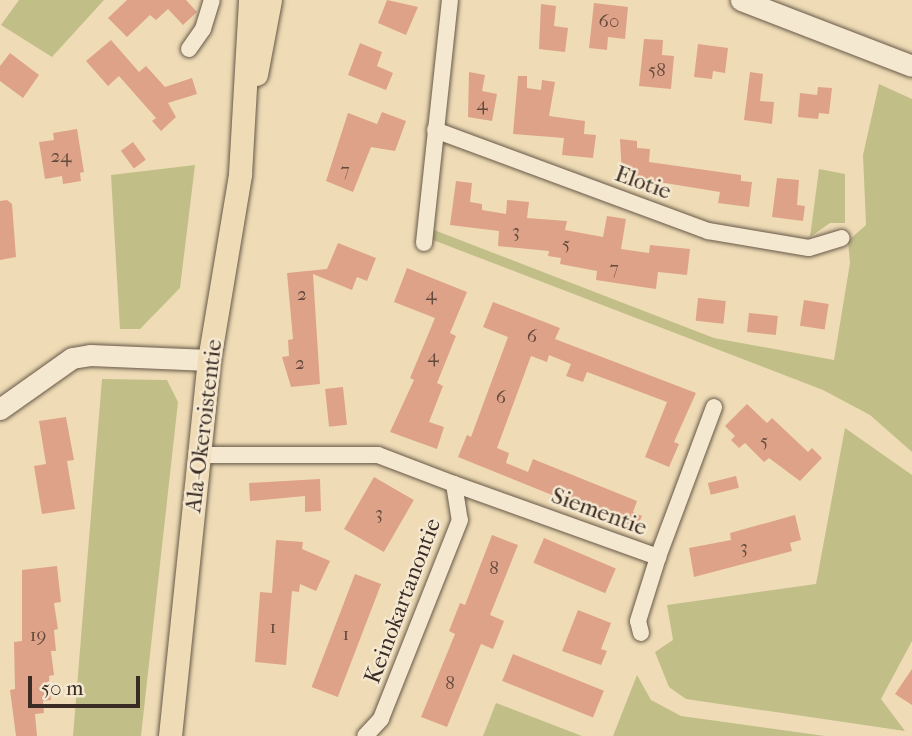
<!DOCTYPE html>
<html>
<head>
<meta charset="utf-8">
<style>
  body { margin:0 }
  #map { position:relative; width:912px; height:736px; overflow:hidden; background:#efdcb6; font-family:"IM FELL French Canon",serif }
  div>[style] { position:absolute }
  .green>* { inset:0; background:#c1be88 }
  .building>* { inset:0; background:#dea288; transform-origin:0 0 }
  .roads { filter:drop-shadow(0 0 2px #675848) drop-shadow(0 0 2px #675848) }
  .street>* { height:16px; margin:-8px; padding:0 8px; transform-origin:8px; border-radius:8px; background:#f5e8d0 }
  .secondary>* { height:21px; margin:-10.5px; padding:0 10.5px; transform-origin:10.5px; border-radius:10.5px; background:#f5e8d0 }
  .primary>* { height:23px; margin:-11.5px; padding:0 11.5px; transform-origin:11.5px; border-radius:11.5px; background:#efdcb6 }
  span { translate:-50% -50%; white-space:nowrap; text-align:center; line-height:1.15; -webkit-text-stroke:5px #f5e8d0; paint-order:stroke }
  .number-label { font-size:19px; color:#634a3d }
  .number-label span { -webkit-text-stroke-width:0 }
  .street-label { font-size:23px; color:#3a2c24 }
  .scale { position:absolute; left:28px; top:676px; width:112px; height:32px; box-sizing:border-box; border:4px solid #3a2c24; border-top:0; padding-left:9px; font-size:21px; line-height:24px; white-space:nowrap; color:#3a2c24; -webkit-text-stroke:5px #f5e8d0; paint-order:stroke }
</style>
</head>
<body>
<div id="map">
  <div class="green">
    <i style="clip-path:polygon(19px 0,104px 0,52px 57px,1px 25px)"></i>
    <i style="clip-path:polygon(879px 84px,912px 99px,912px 452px,870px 415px,823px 390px,433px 240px,434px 230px,714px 338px,834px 360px,850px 263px,848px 241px,866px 225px,863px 155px)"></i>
    <i style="clip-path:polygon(195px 165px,180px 288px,140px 329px,120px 329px,111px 175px)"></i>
    <i style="clip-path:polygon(819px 169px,845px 174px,845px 223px,830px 223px,810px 237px)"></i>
    <i style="clip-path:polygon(102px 379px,167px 380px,178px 402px,141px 736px,73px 736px)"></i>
    <i style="clip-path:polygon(845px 428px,912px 475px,912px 641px,881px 699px,905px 731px,686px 699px,669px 687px,655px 652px,673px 640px,667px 605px,816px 584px)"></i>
    <i style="clip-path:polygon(637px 675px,651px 700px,681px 716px,825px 736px,613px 736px)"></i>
    <i style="clip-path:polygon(496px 703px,582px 736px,483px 736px)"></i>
  </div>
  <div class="building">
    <i style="clip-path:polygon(127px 0,186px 0,197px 12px,183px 25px,168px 9px,156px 20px,150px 15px,127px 37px,108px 18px)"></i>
    <i style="clip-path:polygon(387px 0,418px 7px,406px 35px,378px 23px)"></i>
    <i style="clip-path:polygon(594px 3px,628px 7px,625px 39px,608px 37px,607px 50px,589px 48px)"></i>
    <i style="clip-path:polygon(541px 4px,556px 6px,554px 26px,568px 28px,565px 52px,539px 49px)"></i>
    <i style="clip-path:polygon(644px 39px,663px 40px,662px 55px,674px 56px,671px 89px,639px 86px)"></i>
    <i style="clip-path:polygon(111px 40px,139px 72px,146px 66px,165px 87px,192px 78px,197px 94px,168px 103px,176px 117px,161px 131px,152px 121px,156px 118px,119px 76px,108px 86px,86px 61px)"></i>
    <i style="clip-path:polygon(360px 43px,382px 52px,377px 66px,393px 73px,386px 90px,348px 75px)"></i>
    <i style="clip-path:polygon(698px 44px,728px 48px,725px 73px,713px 71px,712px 79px,694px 77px)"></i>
    <i style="clip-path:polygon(10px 53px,39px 75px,23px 98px,0 81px,0 66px)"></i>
    <i style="clip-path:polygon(469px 72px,485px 75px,482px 91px,497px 94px,492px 121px,468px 117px)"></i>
    <i style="clip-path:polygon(750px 72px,763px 74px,760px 101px,774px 102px,772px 124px,744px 120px)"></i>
    <i style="clip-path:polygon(518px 76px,527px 76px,527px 88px,541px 90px,542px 80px,555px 82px,549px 116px,585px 121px,584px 134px,596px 135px,593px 158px,562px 155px,564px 138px,513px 134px)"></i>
    <i style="clip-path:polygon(818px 87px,832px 88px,829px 114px,819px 113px,818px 119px,798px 117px,800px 93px,817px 95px)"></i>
    <i style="clip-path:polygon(382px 112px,406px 121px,395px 151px,371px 147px,353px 192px,326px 181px,348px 113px,377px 124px)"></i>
    <i style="clip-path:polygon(77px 129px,84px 172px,80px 173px,81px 181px,63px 184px,62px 176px,45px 179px,39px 142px,54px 140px,53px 133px)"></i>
    <i style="clip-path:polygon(620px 139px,637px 141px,637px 148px,650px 149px,649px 162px,741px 175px,741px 181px,752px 182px,749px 207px,718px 203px,720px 192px,622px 176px)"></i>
    <i style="left:133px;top:142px;width:22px;height:15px;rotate:54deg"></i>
    <i style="clip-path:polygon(777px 178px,799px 180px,797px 205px,805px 206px,803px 221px,772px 217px)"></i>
    <i style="clip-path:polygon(456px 181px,472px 183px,470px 202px,482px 204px,482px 210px,506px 214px,507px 200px,529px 202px,527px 218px,567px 221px,565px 230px,603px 237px,607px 216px,626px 219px,621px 249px,649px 253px,650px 245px,690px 249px,687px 275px,658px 272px,656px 289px,642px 287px,596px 280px,597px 271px,560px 264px,561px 258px,548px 256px,549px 251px,498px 246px,499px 231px,450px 225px)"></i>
    <i style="clip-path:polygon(7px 200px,12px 204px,16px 257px,0 260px,0 201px)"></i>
    <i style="clip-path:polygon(338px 243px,376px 258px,367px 281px,357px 277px,352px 290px,313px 274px,320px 384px,291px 387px,282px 357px,289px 356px,288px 340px,293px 339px,287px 273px,327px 269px)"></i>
    <i style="clip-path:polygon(407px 268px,467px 292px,450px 333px,456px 336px,437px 383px,443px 386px,429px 422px,444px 427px,437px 449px,390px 432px,414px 380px,410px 378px,435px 318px,394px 302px)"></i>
    <i style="left:698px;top:298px;width:28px;height:23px;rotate:6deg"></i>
    <i style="left:804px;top:300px;width:25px;height:26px;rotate:9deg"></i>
    <i style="clip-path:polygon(493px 302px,560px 328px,555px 339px,696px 393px,674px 442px,679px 444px,669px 467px,645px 457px,667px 402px,587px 372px,583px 382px,566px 376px,571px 364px,549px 355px,547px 362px,531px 356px,497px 448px,509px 453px,506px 463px,528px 472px,533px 459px,637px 501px,633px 512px,642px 516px,636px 529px,458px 457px,467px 435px,471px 437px,508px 337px,483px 327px)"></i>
    <i style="left:749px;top:313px;width:29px;height:19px;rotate:6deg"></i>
    <i style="left:343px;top:387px;width:38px;height:18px;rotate:84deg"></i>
    <i style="clip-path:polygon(747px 404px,767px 423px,772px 418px,808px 452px,812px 448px,822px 458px,800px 481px,769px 458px,764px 462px,745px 443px,739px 448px,731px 440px,735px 436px,725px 426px)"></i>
    <i style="clip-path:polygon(66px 417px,74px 460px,67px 461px,75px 509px,42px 514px,34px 466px,46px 464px,39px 421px)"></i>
    <i style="left:736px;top:476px;width:12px;height:29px;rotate:76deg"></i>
    <i style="left:374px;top:477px;width:46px;height:60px;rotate:30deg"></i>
    <i style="clip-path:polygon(320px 479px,321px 511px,305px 512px,305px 496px,250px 501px,249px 483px)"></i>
    <i style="clip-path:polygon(795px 515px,801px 540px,790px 543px,792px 551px,694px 577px,689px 548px,731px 540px,730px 533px)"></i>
    <i style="clip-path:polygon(492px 535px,518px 545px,490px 615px,504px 621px,493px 649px,481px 644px,447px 727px,421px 717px,455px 634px,449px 631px,460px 603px,465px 605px)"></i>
    <i style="left:544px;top:538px;width:78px;height:27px;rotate:23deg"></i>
    <i style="clip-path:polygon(276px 540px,303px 542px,302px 549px,330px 561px,316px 591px,300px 584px,299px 592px,292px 591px,286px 665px,255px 662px,260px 592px,272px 593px)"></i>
    <i style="clip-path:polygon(57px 566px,61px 602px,54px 603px,58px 629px,54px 630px,56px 651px,51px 651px,54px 675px,49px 676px,51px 700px,43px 701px,44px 713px,35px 714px,37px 736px,16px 736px,10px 690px,15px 689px,14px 642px,22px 641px,22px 570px)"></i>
    <i style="left:355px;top:574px;width:28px;height:121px;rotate:21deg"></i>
    <i style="clip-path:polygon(578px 610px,611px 623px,601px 649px,607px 651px,601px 665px,562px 651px)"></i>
    <i style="left:513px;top:654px;width:98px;height:29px;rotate:22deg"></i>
    <i style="clip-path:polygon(912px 669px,912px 705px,895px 694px)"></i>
  </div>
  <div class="roads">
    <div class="street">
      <i style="left:189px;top:49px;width:24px;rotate:-55deg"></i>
      <i style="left:203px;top:29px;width:30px;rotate:-73deg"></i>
      <i style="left:435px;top:130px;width:291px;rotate:20.3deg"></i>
      <i style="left:708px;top:231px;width:102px;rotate:9.6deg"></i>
      <i style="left:809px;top:248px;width:34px;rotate:-17deg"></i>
      <i style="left:424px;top:243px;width:244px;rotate:-83.9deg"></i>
      <i style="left:199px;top:455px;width:179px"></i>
      <i style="left:378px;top:455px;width:81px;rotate:20.9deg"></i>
      <i style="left:454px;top:484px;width:36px;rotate:81deg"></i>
      <i style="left:460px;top:520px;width:214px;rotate:111.7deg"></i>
      <i style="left:381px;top:719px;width:23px;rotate:133deg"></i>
      <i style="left:454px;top:484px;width:217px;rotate:19.7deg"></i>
      <i style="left:658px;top:557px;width:160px;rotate:-69.5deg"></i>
      <i style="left:641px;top:633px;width:12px;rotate:-104deg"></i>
      <i style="left:638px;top:621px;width:67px;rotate:-72.6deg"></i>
    </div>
    <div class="secondary">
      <i style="left:741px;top:0;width:183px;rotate:21.1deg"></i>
      <i style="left:0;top:409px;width:88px;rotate:-35.3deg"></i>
      <i style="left:72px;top:358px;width:18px;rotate:-9deg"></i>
      <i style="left:90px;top:355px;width:119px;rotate:2.4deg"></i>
    </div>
    <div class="primary">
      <i style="left:256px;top:74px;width:75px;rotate:-79.3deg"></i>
      <i style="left:170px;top:736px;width:378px;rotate:-84.1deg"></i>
      <i style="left:209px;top:360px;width:189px;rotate:-80.5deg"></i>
      <i style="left:240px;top:174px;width:174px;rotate:-86.7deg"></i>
    </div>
  </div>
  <div class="number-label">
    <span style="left:609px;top:22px">60</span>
    <span style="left:657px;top:71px">58</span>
    <span style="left:482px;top:105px">4</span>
    <span style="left:61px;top:157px">24</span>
    <span style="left:345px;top:171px">7</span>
    <span style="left:516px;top:232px">3</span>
    <span style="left:566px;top:245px">5</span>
    <span style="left:614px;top:269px">7</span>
    <span style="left:302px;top:295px">2</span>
    <span style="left:431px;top:295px">4</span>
    <span style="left:532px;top:337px">6</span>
    <span style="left:433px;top:357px">4</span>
    <span style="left:300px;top:364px">2</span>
    <span style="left:501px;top:398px">6</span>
    <span style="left:764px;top:442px">5</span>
    <span style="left:379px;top:514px">3</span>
    <span style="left:744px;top:548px">3</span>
    <span style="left:494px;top:569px">8</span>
    <span style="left:273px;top:628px">1</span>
    <span style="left:346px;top:635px">1</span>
    <span style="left:38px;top:636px">19</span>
    <span style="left:450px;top:684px">8</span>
  </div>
  <div class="street-label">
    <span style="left:643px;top:183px;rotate:20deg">Elotie</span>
    <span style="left:204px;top:426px;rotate:-83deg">Ala-Okeroistentie</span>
    <span style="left:599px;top:512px;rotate:20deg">Siementie</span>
    <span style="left:403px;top:601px;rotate:-69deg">Keinokartanontie</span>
  </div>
  <div class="scale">50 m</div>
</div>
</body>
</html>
